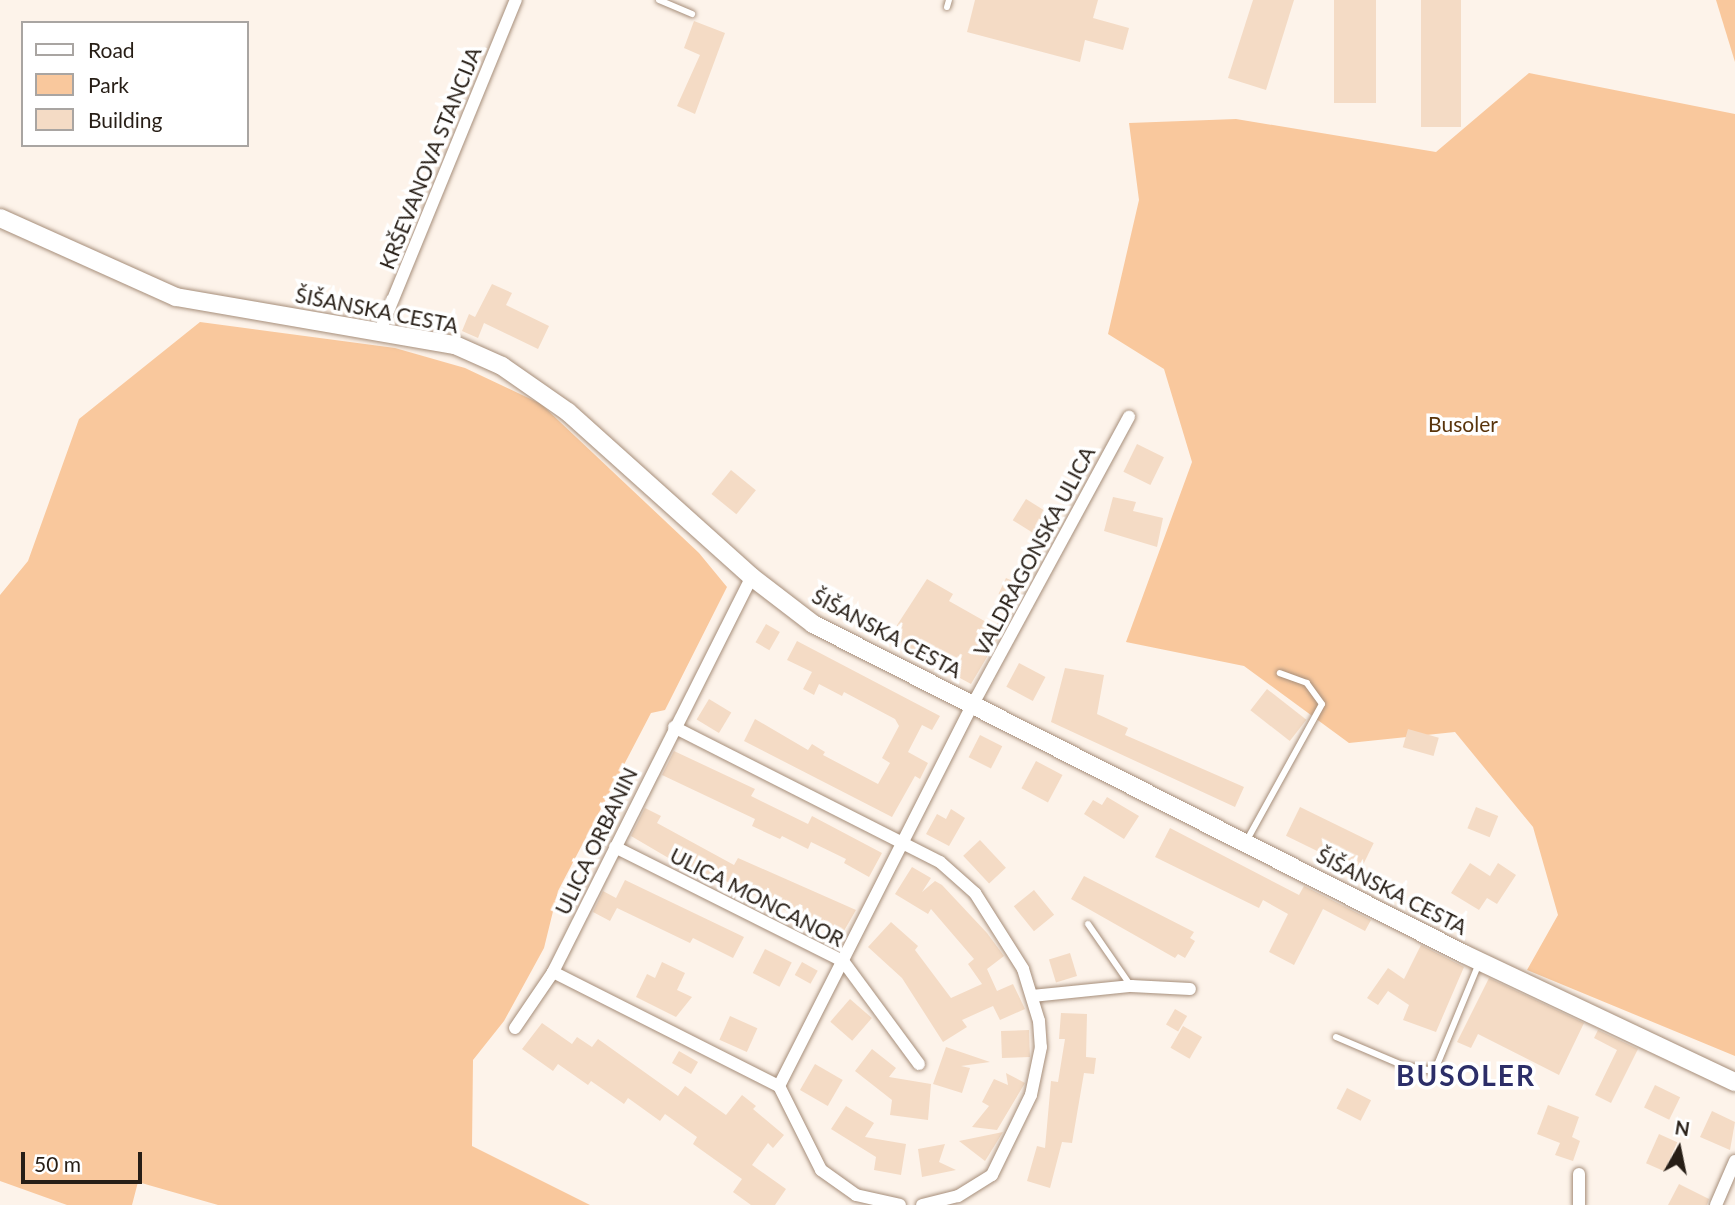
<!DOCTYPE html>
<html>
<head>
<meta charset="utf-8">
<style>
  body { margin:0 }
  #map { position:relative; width:1735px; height:1205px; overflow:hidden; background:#fdf3ea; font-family:Lato,sans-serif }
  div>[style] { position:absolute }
  .green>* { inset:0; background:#f9c89d }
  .building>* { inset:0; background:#f4dbc5; transform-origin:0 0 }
  .roads { filter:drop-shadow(0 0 2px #a68e7a) drop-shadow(0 0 2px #a68e7a) }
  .lane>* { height:6px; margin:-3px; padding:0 3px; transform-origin:3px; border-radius:3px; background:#fff }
  .street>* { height:12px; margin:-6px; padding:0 6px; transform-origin:6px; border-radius:6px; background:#fff }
  .secondary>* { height:18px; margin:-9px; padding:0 9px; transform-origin:9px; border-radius:9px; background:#fff }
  span { translate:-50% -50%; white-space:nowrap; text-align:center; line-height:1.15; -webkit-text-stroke:7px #fff; paint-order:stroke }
  .street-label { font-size:21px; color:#271e16 }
  .park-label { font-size:21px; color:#59340b }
  .district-label { font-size:28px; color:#2c2e68; font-weight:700; letter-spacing:2px }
  .legend { position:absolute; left:21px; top:21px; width:228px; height:126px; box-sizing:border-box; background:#fff; border:2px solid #a9a5a2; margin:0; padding:9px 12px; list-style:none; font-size:21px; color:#271e16 }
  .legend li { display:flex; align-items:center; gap:14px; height:35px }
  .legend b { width:35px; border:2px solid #a9a5a2 }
  .north { position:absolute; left:1644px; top:1114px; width:70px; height:70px; -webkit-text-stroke:5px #fff; paint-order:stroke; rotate:9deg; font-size:19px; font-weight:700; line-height:28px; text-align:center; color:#271e16 }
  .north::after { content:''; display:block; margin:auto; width:24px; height:32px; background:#271e16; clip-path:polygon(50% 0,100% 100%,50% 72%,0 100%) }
  .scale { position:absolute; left:21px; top:1152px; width:121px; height:32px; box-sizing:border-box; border:4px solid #271e16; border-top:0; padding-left:9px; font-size:21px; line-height:24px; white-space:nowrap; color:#271e16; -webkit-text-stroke:5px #fff; paint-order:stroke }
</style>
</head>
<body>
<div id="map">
  <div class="green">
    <i style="clip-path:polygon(1716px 0,1735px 0,1735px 62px)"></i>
    <i style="clip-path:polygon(1529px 73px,1735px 114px,1735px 1056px,1527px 970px,1558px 915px,1533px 827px,1455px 732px,1349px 743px,1244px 666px,1126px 642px,1192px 462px,1164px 369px,1108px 334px,1139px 200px,1129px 123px,1236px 119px,1436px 152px)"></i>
    <i style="clip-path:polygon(200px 322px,395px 348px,465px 368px,541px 404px,699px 553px,727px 587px,665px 710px,651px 713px,558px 891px,544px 948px,504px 1021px,473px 1060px,472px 1146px,590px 1205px,218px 1205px,138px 1182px,132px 1205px,67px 1205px,0 1181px,0 595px,28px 561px,79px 419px)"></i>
  </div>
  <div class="building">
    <i style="clip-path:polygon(975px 0,1098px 0,1093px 18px,1129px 28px,1123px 50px,1085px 40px,1080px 62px,967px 32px)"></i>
    <i style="clip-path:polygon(1253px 0,1294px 0,1266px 90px,1228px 78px)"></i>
    <i style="left:1334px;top:0;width:42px;height:103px"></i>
    <i style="left:1421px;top:0;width:40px;height:127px"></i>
    <i style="clip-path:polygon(694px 21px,725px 33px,695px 114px,677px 106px,700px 55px,684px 48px)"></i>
    <i style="clip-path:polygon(492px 284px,512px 293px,506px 305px,549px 326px,538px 349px,484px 323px,478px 338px,462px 331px,469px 314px,475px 317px)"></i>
    <i style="left:1137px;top:444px;width:30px;height:31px;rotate:26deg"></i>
    <i style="left:731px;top:470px;width:32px;height:31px;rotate:39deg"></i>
    <i style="clip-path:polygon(1113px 497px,1136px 502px,1133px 511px,1163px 518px,1157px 547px,1104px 531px)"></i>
    <i style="left:1026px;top:499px;width:40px;height:25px;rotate:32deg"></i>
    <i style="left:1006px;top:578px;width:17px;height:18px;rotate:25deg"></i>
    <i style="clip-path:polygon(927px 579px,953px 594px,949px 601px,995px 627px,1006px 609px,1013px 613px,971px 684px,888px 639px)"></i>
    <i style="left:766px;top:624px;width:16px;height:21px;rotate:30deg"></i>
    <i style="clip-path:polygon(797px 641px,940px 716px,932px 730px,922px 725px,908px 752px,928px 763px,920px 779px,915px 776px,892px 817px,744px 741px,755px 719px,808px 750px,812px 744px,825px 752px,823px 755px,878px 784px,890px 763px,882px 758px,899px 726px,895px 719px,844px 692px,842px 696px,819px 684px,814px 695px,803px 689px,812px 672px,787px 660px)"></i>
    <i style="left:1019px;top:663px;width:30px;height:27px;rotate:28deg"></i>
    <i style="clip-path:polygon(1065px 668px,1104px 675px,1097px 714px,1128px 728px,1125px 735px,1244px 787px,1235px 807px,1051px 722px)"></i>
    <i style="left:1267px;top:689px;width:50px;height:27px;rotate:38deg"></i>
    <i style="left:709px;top:699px;width:26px;height:24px;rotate:31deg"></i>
    <i style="left:1408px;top:729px;width:32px;height:19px;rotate:16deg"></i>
    <i style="left:980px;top:735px;width:25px;height:25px;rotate:27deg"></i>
    <i style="clip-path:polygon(674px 751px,755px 789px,751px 796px,808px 824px,812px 816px,882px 853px,869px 877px,844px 863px,846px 859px,811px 842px,808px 849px,782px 836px,780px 839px,752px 826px,755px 819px,662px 775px)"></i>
    <i style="left:1036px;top:761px;width:30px;height:31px;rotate:28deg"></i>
    <i style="clip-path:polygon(1107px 797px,1139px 816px,1124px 839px,1084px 814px,1093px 800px,1102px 805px)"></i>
    <i style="left:1300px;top:807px;width:82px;height:32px;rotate:26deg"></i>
    <i style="left:1476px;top:807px;width:24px;height:23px;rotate:22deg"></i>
    <i style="clip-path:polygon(645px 808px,661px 816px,657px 823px,734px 865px,738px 858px,856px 910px,841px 936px,799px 911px,796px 916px,710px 873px,706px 880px,631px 836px)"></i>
    <i style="clip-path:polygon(951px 809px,965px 818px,949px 846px,926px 834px,937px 814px,946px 819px)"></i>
    <i style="clip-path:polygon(1170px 828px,1299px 895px,1304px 886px,1371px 920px,1365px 931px,1323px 909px,1294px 965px,1269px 952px,1288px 914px,1263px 900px,1259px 908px,1155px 857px)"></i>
    <i style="left:980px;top:840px;width:38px;height:23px;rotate:47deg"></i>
    <i style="clip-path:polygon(1470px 863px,1490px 876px,1498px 863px,1516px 875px,1497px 904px,1487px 898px,1479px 910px,1451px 893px)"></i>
    <i style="clip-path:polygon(912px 867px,931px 878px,922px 892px,935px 881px,942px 885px,987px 933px,1004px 956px,987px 969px,997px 991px,1013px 984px,1025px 1009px,1000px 1020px,993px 1006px,962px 1020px,967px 1027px,943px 1042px,902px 978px,868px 947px,891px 922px,918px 946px,915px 950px,951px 998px,982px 984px,968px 964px,974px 959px,931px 909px,928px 914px,895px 894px)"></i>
    <i style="clip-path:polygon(1084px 876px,1194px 932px,1190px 938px,1195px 941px,1185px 958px,1178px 954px,1175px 958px,1071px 899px)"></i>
    <i style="clip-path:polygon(625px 880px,744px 937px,733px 958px,693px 938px,690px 943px,617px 908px,610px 921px,593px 912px,603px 891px,616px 898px)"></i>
    <i style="left:1034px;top:890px;width:32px;height:26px;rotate:51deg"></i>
    <i style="clip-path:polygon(1421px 945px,1464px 967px,1436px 1032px,1403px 1020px,1409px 1005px,1388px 991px,1378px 1005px,1367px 998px,1388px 968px,1404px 979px)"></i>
    <i style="left:765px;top:949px;width:30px;height:27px;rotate:27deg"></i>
    <i style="left:1070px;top:953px;width:24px;height:22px;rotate:73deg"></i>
    <i style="clip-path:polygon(662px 962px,685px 973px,677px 990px,692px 997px,676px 1017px,636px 997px,647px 974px,655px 978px)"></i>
    <i style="left:802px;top:962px;width:18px;height:15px;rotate:29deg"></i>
    <i style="clip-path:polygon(1489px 978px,1584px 1023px,1559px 1075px,1478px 1034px,1471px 1048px,1457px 1042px)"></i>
    <i style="left:850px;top:999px;width:29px;height:30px;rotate:41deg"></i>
    <i style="left:1175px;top:1009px;width:14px;height:18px;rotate:30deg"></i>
    <i style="clip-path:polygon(1061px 1013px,1087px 1014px,1086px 1057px,1096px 1058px,1094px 1074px,1084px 1073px,1072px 1143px,1062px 1142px,1050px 1188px,1027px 1181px,1037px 1146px,1045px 1148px,1051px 1081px,1058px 1082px,1065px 1039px,1059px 1039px)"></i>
    <i style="left:730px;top:1016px;width:30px;height:26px;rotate:24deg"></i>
    <i style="clip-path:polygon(542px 1023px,572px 1044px,577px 1037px,592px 1047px,598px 1039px,678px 1096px,685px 1086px,726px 1115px,742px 1095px,756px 1106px,753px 1109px,784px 1135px,773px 1148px,768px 1143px,752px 1165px,786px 1189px,775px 1205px,751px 1205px,733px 1192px,742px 1179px,693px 1144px,697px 1137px,665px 1114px,660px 1121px,628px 1098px,624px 1104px,591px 1081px,588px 1085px,558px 1064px,553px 1071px,522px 1049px)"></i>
    <i style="left:1183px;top:1026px;width:22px;height:25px;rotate:30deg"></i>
    <i style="left:1029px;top:1030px;width:27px;height:28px;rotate:88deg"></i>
    <i style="clip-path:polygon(1598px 1030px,1638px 1049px,1611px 1103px,1595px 1095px,1617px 1050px,1594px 1038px)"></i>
    <i style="clip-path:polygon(946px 1047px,990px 1062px,961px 1066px,970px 1068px,962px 1093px,933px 1084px)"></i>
    <i style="clip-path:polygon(872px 1049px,896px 1068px,889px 1077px,931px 1084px,928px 1120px,890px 1115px,892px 1100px,855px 1071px)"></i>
    <i style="left:679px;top:1051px;width:22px;height:14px;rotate:30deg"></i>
    <i style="left:815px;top:1064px;width:32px;height:30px;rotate:30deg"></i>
    <i style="clip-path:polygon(1006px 1073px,1025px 1083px,997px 1130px,972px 1127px,989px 1106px,982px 1102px,994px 1079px,1008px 1085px)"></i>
    <i style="left:1655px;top:1085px;width:28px;height:25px;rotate:26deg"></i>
    <i style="left:1347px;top:1088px;width:27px;height:23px;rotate:27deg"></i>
    <i style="clip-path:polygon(1548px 1105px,1579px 1117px,1572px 1137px,1580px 1141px,1573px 1161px,1555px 1155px,1560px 1143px,1537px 1134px)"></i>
    <i style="clip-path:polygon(846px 1106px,874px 1123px,865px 1137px,906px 1144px,901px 1175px,874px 1170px,876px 1157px,831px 1129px)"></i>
    <i style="clip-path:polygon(1712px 1111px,1735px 1122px,1730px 1150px,1700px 1137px)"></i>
    <i style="clip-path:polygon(1003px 1132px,985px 1161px,959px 1141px)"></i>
    <i style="left:1659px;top:1134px;width:20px;height:32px;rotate:24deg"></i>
    <i style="clip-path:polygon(945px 1144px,939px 1162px,956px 1170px,922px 1177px,918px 1149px)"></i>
    <i style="clip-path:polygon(1679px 1184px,1709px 1199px,1707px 1205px,1668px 1205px)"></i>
  </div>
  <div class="roads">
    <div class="lane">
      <i style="left:659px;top:0;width:36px;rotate:23deg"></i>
      <i style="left:947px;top:7px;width:7px;rotate:-74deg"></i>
      <i style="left:1247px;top:840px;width:155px;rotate:-61.1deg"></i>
      <i style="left:1322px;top:704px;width:26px;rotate:-126deg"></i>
      <i style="left:1307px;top:683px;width:29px;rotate:-160deg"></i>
      <i style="left:1088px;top:924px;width:75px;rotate:55.3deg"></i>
      <i style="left:1336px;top:1037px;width:72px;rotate:23deg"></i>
      <i style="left:1402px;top:1065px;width:26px;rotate:11deg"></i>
      <i style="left:1428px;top:1070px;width:10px;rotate:-29deg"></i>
      <i style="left:1437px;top:1065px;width:110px;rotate:-67.6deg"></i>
    </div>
    <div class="street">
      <i style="left:380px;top:331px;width:358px;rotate:-67.7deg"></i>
      <i style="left:674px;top:727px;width:298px;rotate:26.9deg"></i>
      <i style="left:940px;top:862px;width:47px;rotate:41.5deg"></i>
      <i style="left:975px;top:893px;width:90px;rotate:57.7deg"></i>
      <i style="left:1023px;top:969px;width:54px;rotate:72.9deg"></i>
      <i style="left:1039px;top:1021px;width:26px;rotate:86deg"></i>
      <i style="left:1041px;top:1047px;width:49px;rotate:101.8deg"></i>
      <i style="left:1031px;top:1095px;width:89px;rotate:116deg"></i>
      <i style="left:992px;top:1175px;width:40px;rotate:148deg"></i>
      <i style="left:958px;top:1196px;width:37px;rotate:166deg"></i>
      <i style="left:615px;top:847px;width:255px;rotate:26.6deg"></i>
      <i style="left:843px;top:961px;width:128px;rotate:53.6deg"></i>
      <i style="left:553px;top:972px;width:253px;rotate:26.8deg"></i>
      <i style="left:779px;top:1086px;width:94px;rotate:63.4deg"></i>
      <i style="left:821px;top:1170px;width:43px;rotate:35.5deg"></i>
      <i style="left:856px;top:1195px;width:45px;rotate:12.8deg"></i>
      <i style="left:1032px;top:996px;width:100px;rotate:-5.8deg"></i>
      <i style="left:1131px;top:986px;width:59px;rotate:2.9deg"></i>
      <i style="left:515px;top:1028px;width:68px;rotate:-55.8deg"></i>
      <i style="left:553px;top:972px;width:442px;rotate:-63.3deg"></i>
      <i style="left:779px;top:1086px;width:428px;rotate:-63.1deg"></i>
      <i style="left:973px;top:704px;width:327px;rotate:-61.5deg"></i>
      <i style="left:1579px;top:1205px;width:31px;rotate:-90deg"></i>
      <i style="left:1716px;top:1205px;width:48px;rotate:-66.6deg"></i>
    </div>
    <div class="secondary">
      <i style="left:0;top:218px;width:193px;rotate:24.2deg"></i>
      <i style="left:176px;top:297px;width:283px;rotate:9.8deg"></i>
      <i style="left:455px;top:345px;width:51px;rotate:24.1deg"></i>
      <i style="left:502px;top:366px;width:80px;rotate:34.9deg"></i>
      <i style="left:568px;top:412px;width:247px;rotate:41.9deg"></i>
      <i style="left:752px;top:577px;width:77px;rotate:37.6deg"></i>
      <i style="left:813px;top:624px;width:730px;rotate:26.88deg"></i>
      <i style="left:1464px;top:954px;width:300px;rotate:25.3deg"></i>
    </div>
  </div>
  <div class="street-label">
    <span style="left:430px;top:158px;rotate:-68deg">KRŠEVANOVA STANCIJA</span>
    <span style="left:377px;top:310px;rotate:11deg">ŠIŠANSKA CESTA</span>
    <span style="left:1034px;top:551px;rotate:-62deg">VALDRAGONSKA ULICA</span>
    <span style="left:887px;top:633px;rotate:28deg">ŠIŠANSKA CESTA</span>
    <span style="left:596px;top:841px;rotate:-64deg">ULICA ORBANIN</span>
    <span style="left:1392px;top:891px;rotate:27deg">ŠIŠANSKA CESTA</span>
    <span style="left:757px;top:897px;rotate:27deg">ULICA MONCANOR</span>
  </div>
  <div class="park-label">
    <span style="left:1463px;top:424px">Busoler</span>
  </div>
  <div class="district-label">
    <span style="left:1466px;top:1075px">BUSOLER</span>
  </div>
  <ul class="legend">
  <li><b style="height:9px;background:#fff"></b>Road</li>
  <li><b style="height:19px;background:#f9c89d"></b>Park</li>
  <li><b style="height:19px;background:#f4dbc5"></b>Building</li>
  </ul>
  <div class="north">N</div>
  <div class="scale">50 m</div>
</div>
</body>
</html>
